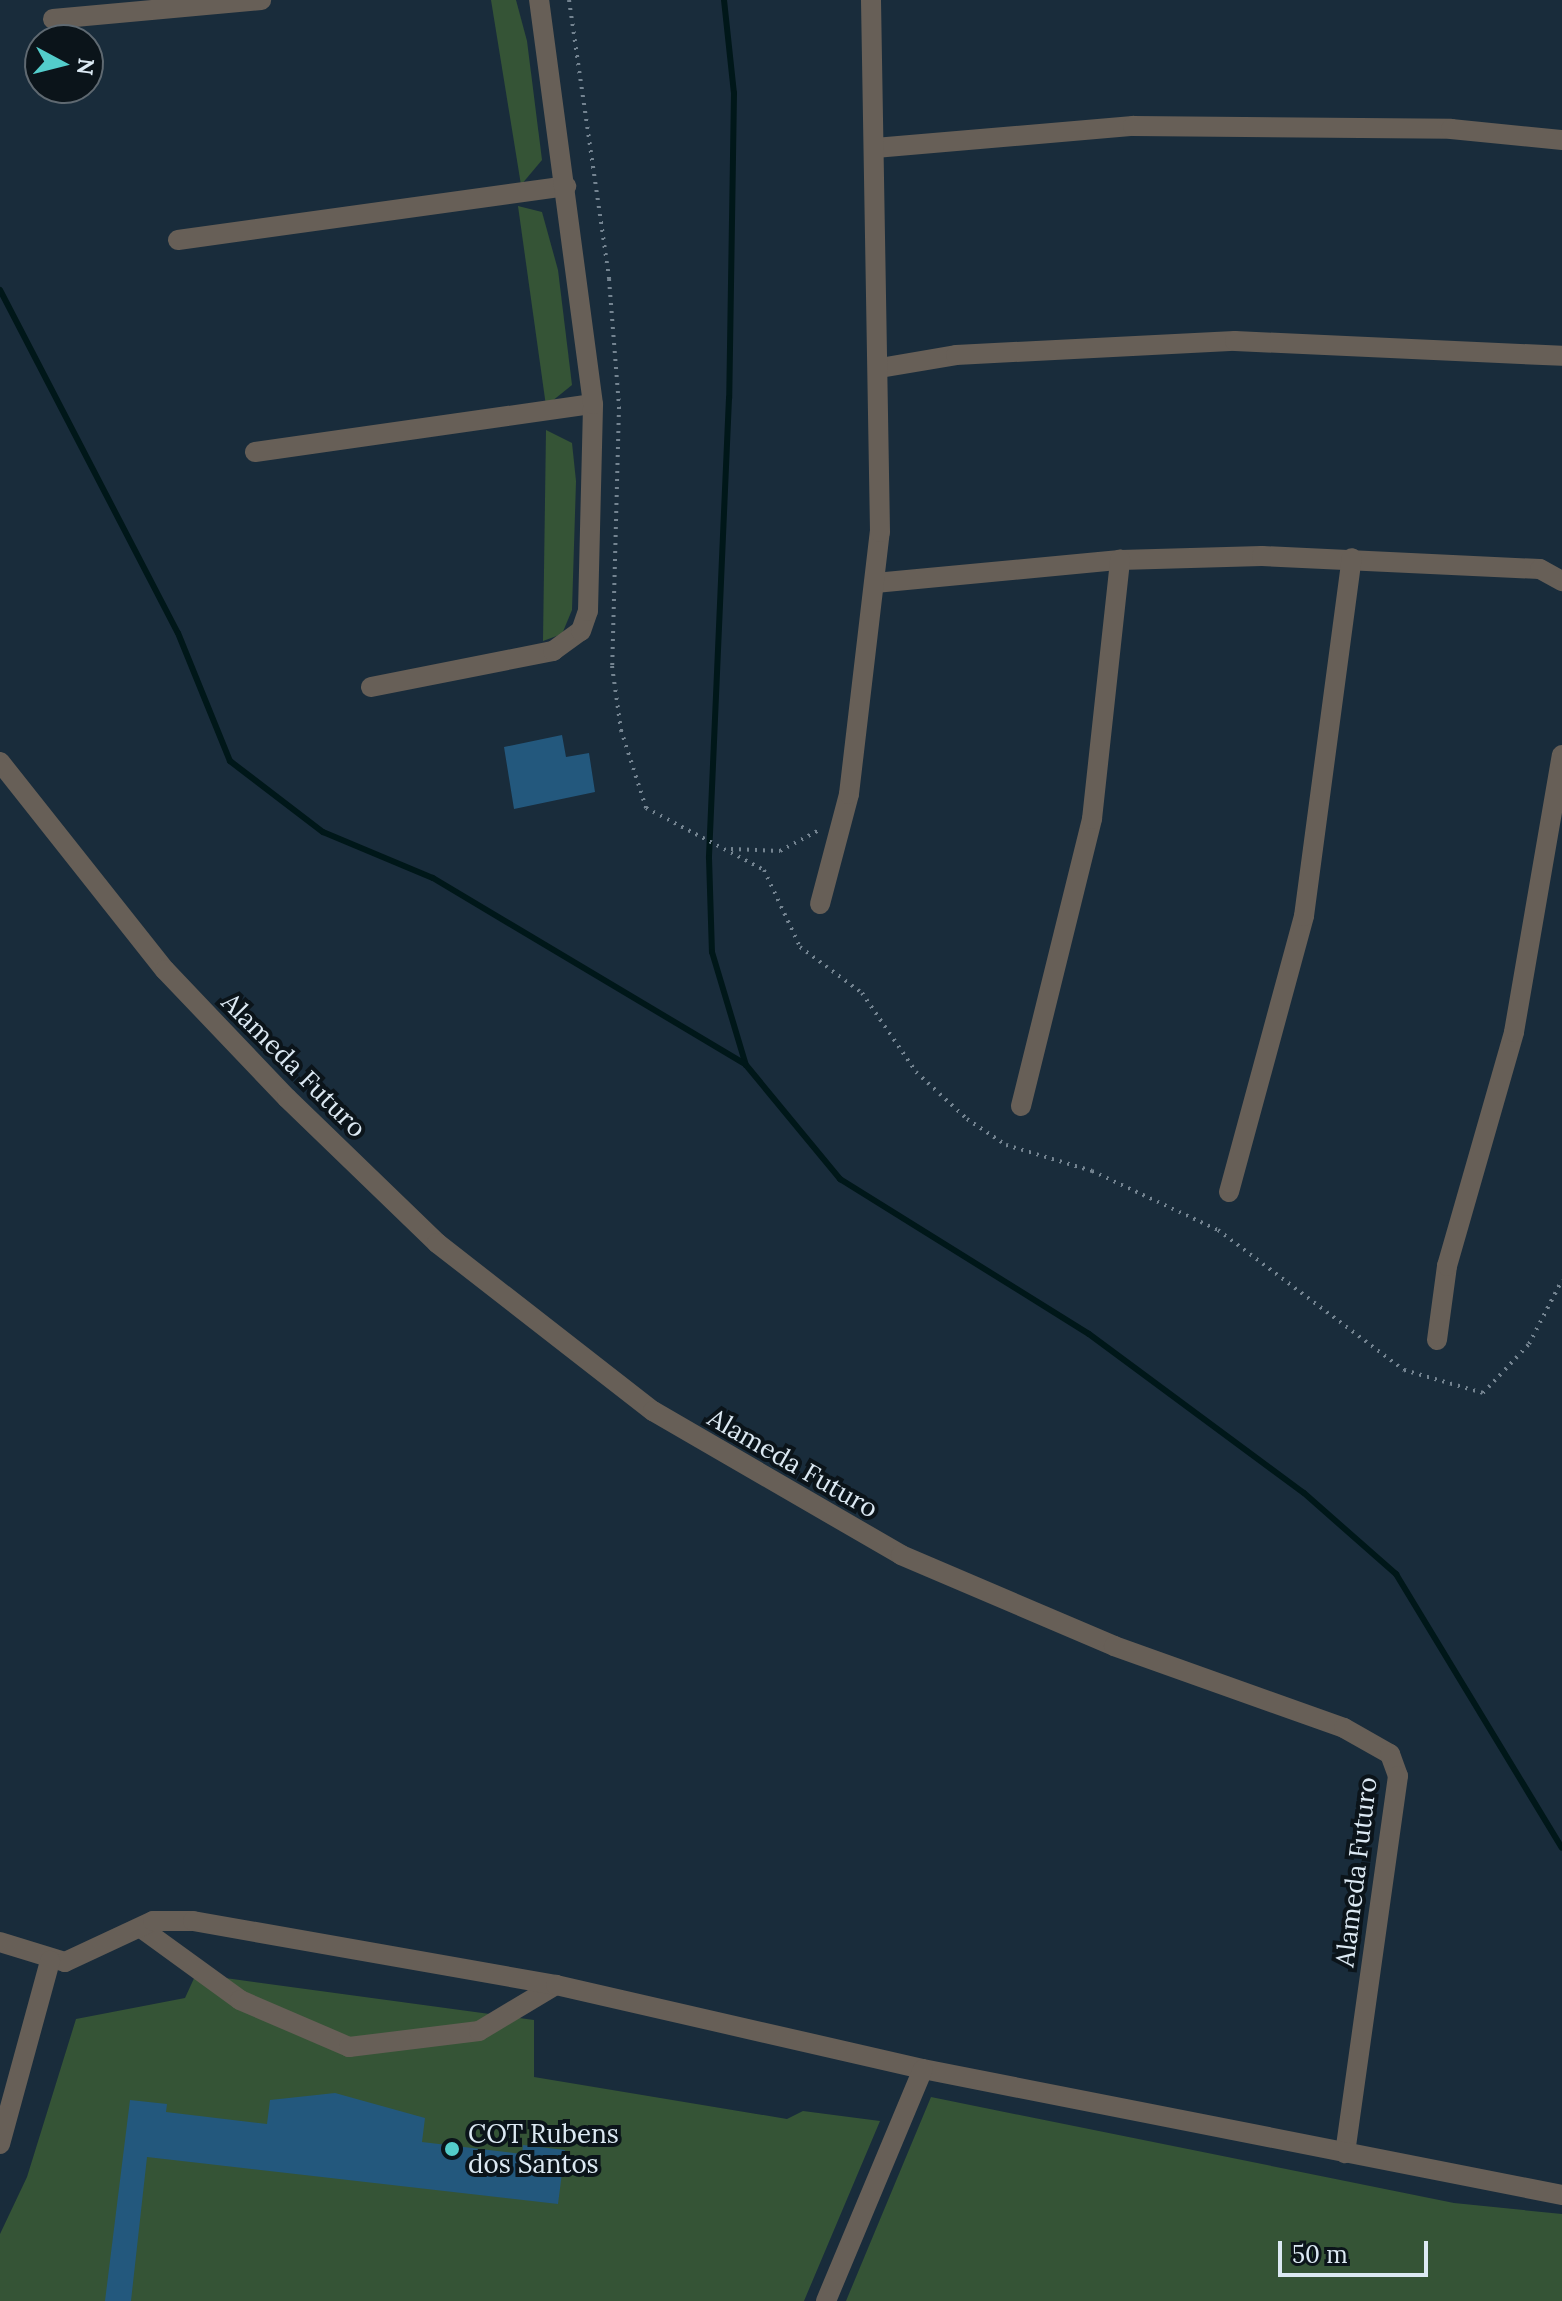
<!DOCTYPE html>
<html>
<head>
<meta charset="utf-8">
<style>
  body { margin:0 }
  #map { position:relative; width:1562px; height:2301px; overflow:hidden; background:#192c3b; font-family:Lora,serif }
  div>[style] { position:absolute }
  .green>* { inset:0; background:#355436 }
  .stream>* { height:6px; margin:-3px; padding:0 3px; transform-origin:3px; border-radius:3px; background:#001719 }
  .building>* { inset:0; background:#23587d }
  .path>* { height:4px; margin-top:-2px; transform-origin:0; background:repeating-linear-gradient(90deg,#748491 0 2px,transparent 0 8px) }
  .minor>* { height:20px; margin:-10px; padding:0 10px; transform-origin:10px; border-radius:10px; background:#675f57 }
  .dots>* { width:22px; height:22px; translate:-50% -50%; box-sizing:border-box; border:4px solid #0b141a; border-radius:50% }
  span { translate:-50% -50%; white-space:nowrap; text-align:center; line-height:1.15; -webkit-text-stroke:8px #0b141a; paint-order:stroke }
  .street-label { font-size:26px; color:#dce9f3 }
  .poi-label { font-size:26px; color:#dce9f3 }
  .left { translate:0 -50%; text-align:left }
  .north { position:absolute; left:24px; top:24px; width:80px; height:80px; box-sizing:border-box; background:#0b141a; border:2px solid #5f6971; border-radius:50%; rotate:97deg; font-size:22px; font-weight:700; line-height:32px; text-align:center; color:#dce9f3 }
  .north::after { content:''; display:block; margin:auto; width:28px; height:36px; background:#53cdcb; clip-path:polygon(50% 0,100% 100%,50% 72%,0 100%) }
  .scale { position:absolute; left:1278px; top:2241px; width:150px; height:36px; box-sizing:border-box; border:4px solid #dce9f3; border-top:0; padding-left:10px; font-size:24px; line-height:28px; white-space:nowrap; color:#dce9f3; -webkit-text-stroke:6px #0b141a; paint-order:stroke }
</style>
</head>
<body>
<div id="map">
  <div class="green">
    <i style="clip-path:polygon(491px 0,516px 0,527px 41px,542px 160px,521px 185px)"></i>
    <i style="clip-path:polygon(518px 206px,542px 212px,558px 270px,572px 385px,546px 406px)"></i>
    <i style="clip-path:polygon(546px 430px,572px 443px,576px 481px,572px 610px,562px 634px,543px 641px)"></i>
    <i style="clip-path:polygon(196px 1974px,534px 2020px,534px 2077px,787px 2119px,803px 2111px,880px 2121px,804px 2301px,0 2301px,0 2234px,27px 2177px,76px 2019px,185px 1998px)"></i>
    <i style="clip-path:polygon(931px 2097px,1454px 2203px,1562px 2214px,1562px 2301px,846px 2301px)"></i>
  </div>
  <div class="stream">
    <i style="left:724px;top:0;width:94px;rotate:83.9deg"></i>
    <i style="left:734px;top:93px;width:305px;rotate:90.9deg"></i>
    <i style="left:729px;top:398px;width:460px;rotate:92.5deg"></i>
    <i style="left:709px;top:858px;width:94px;rotate:88.2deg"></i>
    <i style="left:712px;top:952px;width:118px;rotate:73.3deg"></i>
    <i style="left:746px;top:1065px;width:148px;rotate:50.5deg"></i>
    <i style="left:840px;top:1179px;width:293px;rotate:31.9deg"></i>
    <i style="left:1089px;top:1334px;width:267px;rotate:36.5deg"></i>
    <i style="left:1304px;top:1493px;width:123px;rotate:41.4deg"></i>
    <i style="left:1396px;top:1574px;width:320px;rotate:58.8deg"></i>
    <i style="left:0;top:290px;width:386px;rotate:62.6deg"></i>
    <i style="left:178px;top:633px;width:138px;rotate:67.9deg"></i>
    <i style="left:230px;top:761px;width:117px;rotate:37.4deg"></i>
    <i style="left:323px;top:832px;width:119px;rotate:22.7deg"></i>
    <i style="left:433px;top:878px;width:363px;rotate:30.8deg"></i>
  </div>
  <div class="building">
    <i style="clip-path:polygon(562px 735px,566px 757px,589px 753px,595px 792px,514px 809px,504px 747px)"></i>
    <i style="clip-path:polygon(335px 2093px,425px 2118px,422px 2142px,522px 2154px,523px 2145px,565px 2150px,558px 2204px,147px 2157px,131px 2301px,105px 2301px,130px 2100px,167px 2104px,166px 2112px,267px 2124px,270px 2100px)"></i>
  </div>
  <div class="path">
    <i style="left:569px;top:0;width:282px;rotate:81.8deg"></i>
    <i style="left:609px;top:279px;width:128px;rotate:85.5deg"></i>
    <i style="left:619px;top:407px;width:259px;rotate:91.5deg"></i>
    <i style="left:612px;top:666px;width:65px;rotate:82deg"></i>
    <i style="left:621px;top:730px;width:82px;rotate:72.2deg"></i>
    <i style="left:646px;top:808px;width:133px;rotate:27.7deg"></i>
    <i style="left:764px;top:870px;width:85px;rotate:64.9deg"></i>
    <i style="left:800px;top:947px;width:77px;rotate:36.6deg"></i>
    <i style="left:862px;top:993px;width:96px;rotate:55.6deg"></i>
    <i style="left:916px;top:1072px;width:69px;rotate:42.7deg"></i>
    <i style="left:967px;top:1119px;width:47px;rotate:33.7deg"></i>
    <i style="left:1006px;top:1145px;width:90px;rotate:16.8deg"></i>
    <i style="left:1092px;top:1171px;width:139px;rotate:25.1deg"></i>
    <i style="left:1218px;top:1230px;width:233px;rotate:37deg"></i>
    <i style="left:1404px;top:1370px;width:82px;rotate:16.2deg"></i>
    <i style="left:1483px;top:1393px;width:67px;rotate:-46.8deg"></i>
    <i style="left:1529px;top:1344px;width:72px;rotate:-62.7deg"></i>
    <i style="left:731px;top:849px;width:49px;rotate:2.3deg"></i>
    <i style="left:780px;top:851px;width:44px;rotate:-28.3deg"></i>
  </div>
  <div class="minor">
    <i style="left:53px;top:19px;width:209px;rotate:-5.2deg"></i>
    <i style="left:875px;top:148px;width:259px;rotate:-4.9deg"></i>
    <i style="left:1133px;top:126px;width:318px;rotate:0.5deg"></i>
    <i style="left:1451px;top:129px;width:112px;rotate:5.7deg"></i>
    <i style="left:178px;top:240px;width:392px;rotate:-7.9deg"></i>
    <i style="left:880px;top:368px;width:77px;rotate:-9.7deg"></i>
    <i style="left:956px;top:355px;width:279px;rotate:-2.9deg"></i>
    <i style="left:1235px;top:341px;width:327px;rotate:2.6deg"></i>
    <i style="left:255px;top:452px;width:341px;rotate:-8.1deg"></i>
    <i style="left:875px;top:583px;width:246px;rotate:-5.4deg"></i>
    <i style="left:1120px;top:560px;width:142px;rotate:-1.6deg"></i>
    <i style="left:1262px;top:556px;width:278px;rotate:2.7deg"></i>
    <i style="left:1540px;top:569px;width:25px;rotate:29deg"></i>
    <i style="left:371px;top:687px;width:186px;rotate:-11.2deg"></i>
    <i style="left:553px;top:651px;width:34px;rotate:-36deg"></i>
    <i style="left:581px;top:631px;width:21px;rotate:-71deg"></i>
    <i style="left:588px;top:611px;width:207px;rotate:-88.6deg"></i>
    <i style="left:593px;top:404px;width:408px;rotate:-97.6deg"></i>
    <i style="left:0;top:762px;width:265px;rotate:51.6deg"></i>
    <i style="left:165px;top:970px;width:177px;rotate:46.4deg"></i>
    <i style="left:287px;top:1098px;width:209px;rotate:44deg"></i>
    <i style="left:437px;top:1243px;width:274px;rotate:37.9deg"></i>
    <i style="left:653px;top:1411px;width:287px;rotate:30.1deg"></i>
    <i style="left:901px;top:1555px;width:232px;rotate:23.1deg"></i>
    <i style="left:1114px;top:1646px;width:244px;rotate:19.6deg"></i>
    <i style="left:1344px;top:1728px;width:53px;rotate:29.5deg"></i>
    <i style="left:1390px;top:1754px;width:23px;rotate:70deg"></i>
    <i style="left:1398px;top:1776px;width:381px;rotate:98deg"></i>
    <i style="left:820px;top:904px;width:114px;rotate:-75.2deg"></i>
    <i style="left:849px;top:794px;width:264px;rotate:-83.3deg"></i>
    <i style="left:880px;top:532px;width:532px;rotate:-90.97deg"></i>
    <i style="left:1021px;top:1106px;width:296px;rotate:-76.1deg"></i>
    <i style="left:1092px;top:819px;width:261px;rotate:-83.8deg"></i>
    <i style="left:1229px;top:1192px;width:286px;rotate:-74.8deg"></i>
    <i style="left:1304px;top:916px;width:361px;rotate:-82.4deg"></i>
    <i style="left:1437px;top:1340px;width:75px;rotate:-82.3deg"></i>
    <i style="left:1447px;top:1266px;width:243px;rotate:-74deg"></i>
    <i style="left:1514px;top:1032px;width:281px;rotate:-80.2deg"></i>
    <i style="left:141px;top:1928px;width:122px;rotate:36deg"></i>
    <i style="left:240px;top:2000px;width:119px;rotate:23.3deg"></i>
    <i style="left:349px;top:2047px;width:131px;rotate:-7deg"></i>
    <i style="left:479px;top:2031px;width:90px;rotate:-30.9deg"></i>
    <i style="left:0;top:1942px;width:68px;rotate:17.1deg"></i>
    <i style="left:65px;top:1962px;width:97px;rotate:-25deg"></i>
    <i style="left:153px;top:1921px;width:40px"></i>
    <i style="left:193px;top:1921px;width:369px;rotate:10deg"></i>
    <i style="left:556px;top:1985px;width:376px;rotate:12.9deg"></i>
    <i style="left:923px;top:2069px;width:651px;rotate:11.15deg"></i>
    <i style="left:0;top:2144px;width:190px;rotate:-74.7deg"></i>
    <i style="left:826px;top:2301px;width:251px;rotate:-67.3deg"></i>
  </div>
  <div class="dots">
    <i style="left:452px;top:2149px;background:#53cdcb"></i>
  </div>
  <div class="street-label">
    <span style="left:294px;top:1065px;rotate:45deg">Alameda Futuro</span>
    <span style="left:793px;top:1463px;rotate:30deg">Alameda Futuro</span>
    <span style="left:1356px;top:1872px;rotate:-83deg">Alameda Futuro</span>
  </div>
  <div class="poi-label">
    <span class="left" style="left:468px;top:2149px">COT Rubens<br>dos Santos</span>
  </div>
  <div class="north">N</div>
  <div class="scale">50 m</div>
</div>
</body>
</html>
